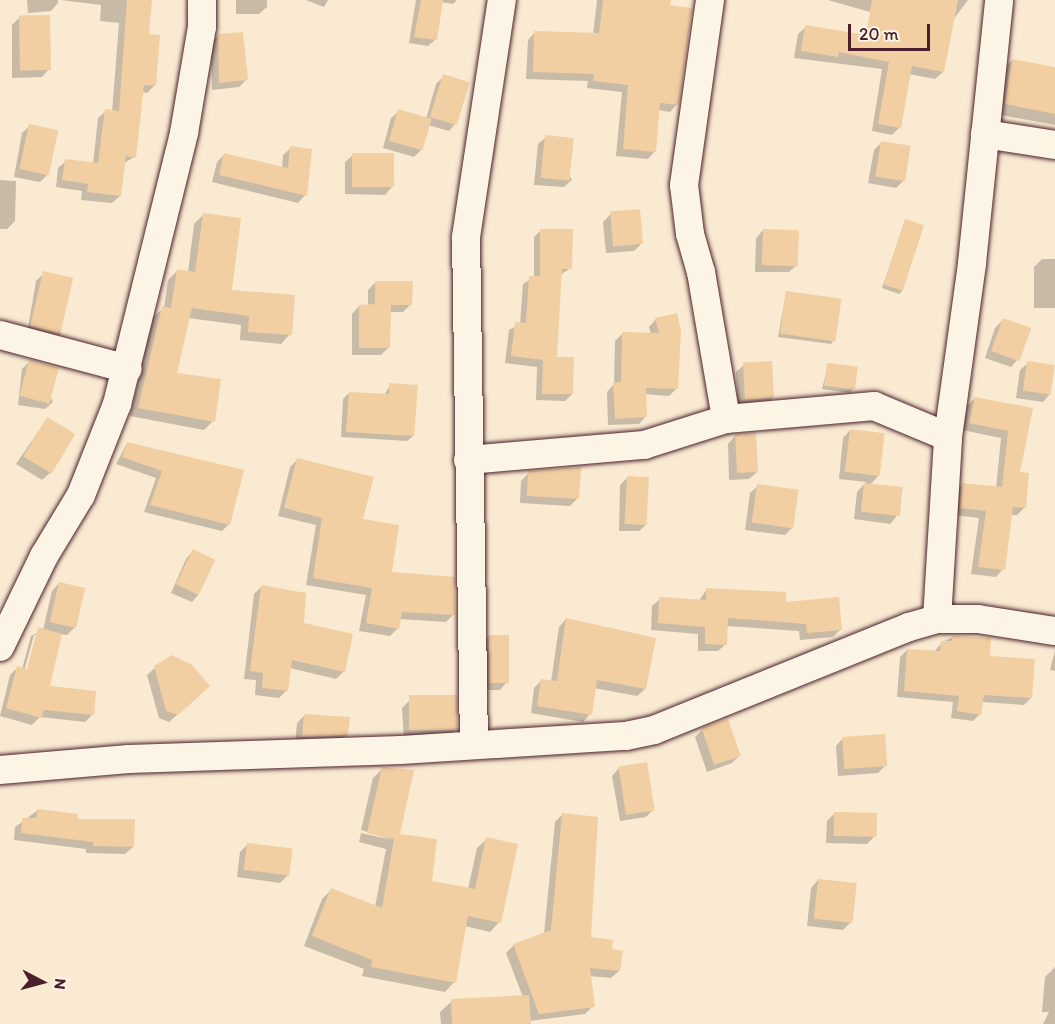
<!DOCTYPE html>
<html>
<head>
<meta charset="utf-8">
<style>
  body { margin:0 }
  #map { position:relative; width:1055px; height:1024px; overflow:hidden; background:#f9ead1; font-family:Itim,sans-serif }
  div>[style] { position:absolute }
  .shadow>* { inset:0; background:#0003 }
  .building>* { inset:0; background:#f1cfa2; transform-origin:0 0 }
  .roads { filter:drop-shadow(0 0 2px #4a1f2b) drop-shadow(0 0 2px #4a1f2b) }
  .minor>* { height:28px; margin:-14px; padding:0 14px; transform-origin:14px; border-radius:14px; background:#fcf5e5 }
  span { translate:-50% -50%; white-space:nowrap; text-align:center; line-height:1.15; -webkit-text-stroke:6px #fcf5e5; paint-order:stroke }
  .north { position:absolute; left:12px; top:952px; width:60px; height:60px; -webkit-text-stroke:4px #fcf5e5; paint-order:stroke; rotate:96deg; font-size:16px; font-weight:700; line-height:24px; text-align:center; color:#4a1f2b }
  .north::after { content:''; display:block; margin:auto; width:21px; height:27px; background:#4a1f2b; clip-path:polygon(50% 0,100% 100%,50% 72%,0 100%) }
  .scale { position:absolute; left:848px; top:24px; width:82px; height:27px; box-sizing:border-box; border:3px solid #4a1f2b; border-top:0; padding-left:8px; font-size:18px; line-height:21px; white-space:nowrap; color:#4a1f2b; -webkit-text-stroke:4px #fcf5e5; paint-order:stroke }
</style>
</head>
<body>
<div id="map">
  <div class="shadow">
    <i style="clip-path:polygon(27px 0,58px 0,58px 3px,51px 11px,28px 13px)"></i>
    <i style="clip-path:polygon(61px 0,151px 0,147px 36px,155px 85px,147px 93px,142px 92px,134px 157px,123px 164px,120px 196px,112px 203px,81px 200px,82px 191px,56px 187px,58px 168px,66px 161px,93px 164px,98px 118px,106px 111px,112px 112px,119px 23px,100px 21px,101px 5px)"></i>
    <i style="clip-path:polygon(236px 0,267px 0,267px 7px,259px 14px,236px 14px)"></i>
    <i style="clip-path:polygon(306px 0,328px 0,324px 7px)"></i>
    <i style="clip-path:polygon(416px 0,457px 0,453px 4px,441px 2px,435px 40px,428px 46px,409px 43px)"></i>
    <i style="clip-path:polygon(597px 0,669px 0,677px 104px,670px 112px,658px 110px,655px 151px,648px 159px,616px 156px,622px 92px,587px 88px,588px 81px,526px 79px,528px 40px,535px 32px,593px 35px)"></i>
    <i style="clip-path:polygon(828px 0,968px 0,943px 33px)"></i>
    <i style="clip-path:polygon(19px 18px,49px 69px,42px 77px,12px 78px,12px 25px)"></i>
    <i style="clip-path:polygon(806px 27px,943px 72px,935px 79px,909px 74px,900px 127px,892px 135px,872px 131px,882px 69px,794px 58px,798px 34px)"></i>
    <i style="clip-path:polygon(218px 36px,247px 79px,239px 87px,212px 90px,211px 43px)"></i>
    <i style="clip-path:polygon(1012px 60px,1055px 69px,1055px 125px,995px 114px,1002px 71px)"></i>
    <i style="clip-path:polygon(444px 76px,456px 123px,449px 131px,428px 125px,421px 150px,414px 157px,383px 148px,391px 118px,399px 111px,426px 119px,436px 84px)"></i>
    <i style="clip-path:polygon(30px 126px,48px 174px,40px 182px,14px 177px,22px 133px)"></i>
    <i style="clip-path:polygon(546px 137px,572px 180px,564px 187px,534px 185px,538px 144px)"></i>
    <i style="clip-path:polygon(881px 143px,904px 180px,896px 188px,868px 183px,874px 150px)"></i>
    <i style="clip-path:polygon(291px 148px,305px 195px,298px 203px,212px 182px,217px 162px,224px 155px,282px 168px,283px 155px)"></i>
    <i style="clip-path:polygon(353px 155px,392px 187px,385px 195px,345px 194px,345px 162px)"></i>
    <i style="clip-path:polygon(0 180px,16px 181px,15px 221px,7px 229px,0 229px)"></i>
    <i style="clip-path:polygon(611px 214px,642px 243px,634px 251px,606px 253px,603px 222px)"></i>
    <i style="clip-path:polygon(203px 215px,230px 292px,290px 334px,281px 344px,240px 340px,241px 325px,188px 318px,175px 374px,213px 421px,204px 430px,130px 416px,153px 317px,164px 308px,168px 280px,177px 271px,188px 272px,194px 224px)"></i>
    <i style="clip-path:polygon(905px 221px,903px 290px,899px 294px,882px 288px)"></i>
    <i style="clip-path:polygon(541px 230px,571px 268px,560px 275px,555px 358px,572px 394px,565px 401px,536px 400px,537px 367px,505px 363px,509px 330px,520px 324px,523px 284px,534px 277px,534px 237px)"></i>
    <i style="clip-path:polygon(763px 230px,797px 265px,789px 272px,755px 272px,756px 238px)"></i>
    <i style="clip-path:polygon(1042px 259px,1055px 259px,1055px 308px,1034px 308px,1034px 267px)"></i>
    <i style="clip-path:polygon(44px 273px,61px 334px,53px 341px,27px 334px,36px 281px)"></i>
    <i style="clip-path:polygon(376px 282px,411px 304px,403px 312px,389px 312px,389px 347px,381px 355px,352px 355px,352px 314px,359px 306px,368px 306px,368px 290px)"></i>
    <i style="clip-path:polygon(786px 293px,834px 340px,831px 344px,778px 337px)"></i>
    <i style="clip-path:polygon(656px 319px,676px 389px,669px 396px,645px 394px,646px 416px,639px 424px,608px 425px,607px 392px,614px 384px,615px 341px,622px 334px,651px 335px,649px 327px)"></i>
    <i style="clip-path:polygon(1003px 320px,1018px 359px,1011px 367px,985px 358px,995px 328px)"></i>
    <i style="clip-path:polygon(30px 361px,53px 402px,45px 409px,18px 405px,22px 369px)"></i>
    <i style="clip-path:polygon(1028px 363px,1050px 394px,1043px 402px,1016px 398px,1020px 370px)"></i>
    <i style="clip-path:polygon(744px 365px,773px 398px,765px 405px,738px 408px,736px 372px)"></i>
    <i style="clip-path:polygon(828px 365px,853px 389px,850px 393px,822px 389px)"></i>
    <i style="clip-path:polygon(390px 385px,413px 436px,407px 441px,341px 437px,343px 399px,349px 393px,384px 396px)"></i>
    <i style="clip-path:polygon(975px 398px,1031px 410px,1018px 473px,1024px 508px,1017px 515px,1010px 515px,1003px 569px,996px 577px,971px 574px,979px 518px,953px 515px,955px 492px,963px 484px,996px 488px,1001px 438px,962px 430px,967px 406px)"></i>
    <i style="clip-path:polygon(47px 419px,50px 473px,42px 480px,16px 464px)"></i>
    <i style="clip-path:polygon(850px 430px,879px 475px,870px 485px,897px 516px,890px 524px,854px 519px,857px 492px,866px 482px,839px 479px,843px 438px)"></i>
    <i style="clip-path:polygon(735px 436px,757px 472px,749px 479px,729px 480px,728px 444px)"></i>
    <i style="clip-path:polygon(127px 443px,229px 524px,222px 531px,144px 512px,156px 478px,116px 464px)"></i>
    <i style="clip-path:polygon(297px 460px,361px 520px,390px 573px,453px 615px,446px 622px,399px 619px,398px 628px,390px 636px,359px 631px,366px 595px,306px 585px,316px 525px,278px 516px,290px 467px)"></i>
    <i style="clip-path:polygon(529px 473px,578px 498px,570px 506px,520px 503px,521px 481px)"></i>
    <i style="clip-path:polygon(627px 478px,647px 524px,639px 531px,619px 531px,620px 485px)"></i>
    <i style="clip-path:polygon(758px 486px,792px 528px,785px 535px,745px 530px,750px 493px)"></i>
    <i style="clip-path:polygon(193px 551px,199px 594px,192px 602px,171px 593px,186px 559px)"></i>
    <i style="clip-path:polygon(evenodd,59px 583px,83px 589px,74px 628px,67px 635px,60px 634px,48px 687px,92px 715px,85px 722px,40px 717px,32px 725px,0 716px,10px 675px,17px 668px,22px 669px,31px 636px,43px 630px,52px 591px,59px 583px,34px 635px,38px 635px,26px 676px,23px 675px,34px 635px)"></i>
    <i style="clip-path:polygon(261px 587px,344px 671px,336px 679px,290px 668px,287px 690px,279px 698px,255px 695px,256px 680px,244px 679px,254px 594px)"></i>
    <i style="clip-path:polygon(707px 589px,784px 603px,841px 629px,833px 637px,800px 640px,799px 631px,726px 626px,726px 644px,718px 651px,698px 651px,698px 634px,651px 630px,652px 606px,660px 599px,699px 601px)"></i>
    <i style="clip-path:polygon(566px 619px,645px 689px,637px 696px,594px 688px,590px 714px,583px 722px,531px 713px,534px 688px,542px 680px,551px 682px,559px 627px)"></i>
    <i style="clip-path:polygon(489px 636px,507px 682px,500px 690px,483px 690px,482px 644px)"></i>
    <i style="clip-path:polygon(953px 637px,990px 639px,988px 658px,1031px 698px,1024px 705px,982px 702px,980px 714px,973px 721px,951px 718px,953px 702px,897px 697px,900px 657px,907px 650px,934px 652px,942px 642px)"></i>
    <i style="clip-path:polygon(1055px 650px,1055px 671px,1050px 670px)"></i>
    <i style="clip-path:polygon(155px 668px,201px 694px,169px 722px,159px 718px,147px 675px)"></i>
    <i style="clip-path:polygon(410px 700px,456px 729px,448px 737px,404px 740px,402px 708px)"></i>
    <i style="clip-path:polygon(305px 715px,347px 735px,339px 742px,295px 744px,297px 723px)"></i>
    <i style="clip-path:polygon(702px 730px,739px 756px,732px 763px,707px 772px,695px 737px)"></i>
    <i style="clip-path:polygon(843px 738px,885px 766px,878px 773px,838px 776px,836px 746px)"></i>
    <i style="clip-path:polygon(619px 768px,654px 809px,646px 817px,620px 821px,612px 776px)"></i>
    <i style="clip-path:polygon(382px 769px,398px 835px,430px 882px,468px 889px,477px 848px,487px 839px,499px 922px,490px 932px,465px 926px,454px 982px,445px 992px,362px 976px,364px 969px,304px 946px,322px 899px,331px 890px,375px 907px,386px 849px,359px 842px,361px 833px,392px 840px,361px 830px,373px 778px)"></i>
    <i style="clip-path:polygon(38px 810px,76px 820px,133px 847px,125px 854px,86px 853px,86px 849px,14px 840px,15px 827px)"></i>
    <i style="clip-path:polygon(563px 814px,589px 939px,610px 951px,619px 971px,611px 978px,589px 976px,593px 1006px,585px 1014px,529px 1021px,529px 1024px,441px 1024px,440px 1012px,452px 1001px,523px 997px,506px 953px,514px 945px,544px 934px,555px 822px)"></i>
    <i style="clip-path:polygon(834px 814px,875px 836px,867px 844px,826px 843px,827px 821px)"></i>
    <i style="clip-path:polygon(248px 844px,288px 875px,280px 883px,237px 877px,240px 852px)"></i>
    <i style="clip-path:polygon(818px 880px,851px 922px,843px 930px,807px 926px,811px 888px)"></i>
    <i style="clip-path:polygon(1055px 967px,1055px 1024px,1043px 1024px,1049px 1012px,1042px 1012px,1045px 977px)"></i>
  </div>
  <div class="building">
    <i style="clip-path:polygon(127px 0,152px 0,149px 34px,160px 35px,156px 86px,144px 85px,136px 158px,126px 156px,121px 196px,87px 192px,88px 184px,62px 180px,65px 159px,98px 163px,105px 109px,119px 111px)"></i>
    <i style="clip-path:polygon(421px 0,443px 0,437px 40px,414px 37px)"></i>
    <i style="clip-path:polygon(603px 0,671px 0,670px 5px,692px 8px,679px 105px,660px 103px,656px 152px,623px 149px,628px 85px,593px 81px,594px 74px,533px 72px,534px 31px,599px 33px)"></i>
    <i style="clip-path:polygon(872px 0,958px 0,944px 72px,912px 66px,901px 128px,878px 124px,889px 62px,839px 52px,838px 57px,801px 51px,805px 25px,866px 35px)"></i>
    <i style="left:50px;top:15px;width:55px;height:31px;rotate:89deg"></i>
    <i style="clip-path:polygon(243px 32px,248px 80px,219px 83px,218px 34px)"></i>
    <i style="clip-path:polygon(1012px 59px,1055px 67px,1055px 114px,1005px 104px)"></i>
    <i style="left:443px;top:74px;width:28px;height:45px;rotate:17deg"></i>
    <i style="left:398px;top:109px;width:35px;height:33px;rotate:16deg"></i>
    <i style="left:29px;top:124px;width:30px;height:46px;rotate:12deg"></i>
    <i style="left:545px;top:135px;width:29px;height:43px;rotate:6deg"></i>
    <i style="left:881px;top:141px;width:30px;height:36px;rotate:9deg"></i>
    <i style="clip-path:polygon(290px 146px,312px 149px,307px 196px,219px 175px,224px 153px,288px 168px)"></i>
    <i style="left:352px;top:153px;width:42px;height:34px"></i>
    <i style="left:640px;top:209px;width:35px;height:30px;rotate:85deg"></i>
    <i style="clip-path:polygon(203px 213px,241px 218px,232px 290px,295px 295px,292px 335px,248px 332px,249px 316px,192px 308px,177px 373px,221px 379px,215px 422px,138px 408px,162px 306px,171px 308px,177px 269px,195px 272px)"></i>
    <i style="left:905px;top:219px;width:20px;height:69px;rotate:18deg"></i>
    <i style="clip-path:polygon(540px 229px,573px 229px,572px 269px,562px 269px,557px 357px,574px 357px,573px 394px,542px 394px,543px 360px,511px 356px,515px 322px,526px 323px,529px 276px,540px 276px)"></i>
    <i style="left:763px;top:229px;width:36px;height:36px;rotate:2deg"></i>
    <i style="left:43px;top:271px;width:31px;height:57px;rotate:13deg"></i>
    <i style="clip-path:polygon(375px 281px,413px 281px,412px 305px,391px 305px,390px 348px,359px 348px,359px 305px,375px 304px)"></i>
    <i style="left:786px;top:291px;width:56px;height:43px;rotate:8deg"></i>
    <i style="clip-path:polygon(677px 313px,681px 331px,678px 389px,646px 388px,647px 417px,615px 419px,613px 383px,621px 382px,622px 332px,659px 333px,655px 318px)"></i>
    <i style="left:1003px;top:318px;width:30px;height:35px;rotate:20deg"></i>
    <i style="left:29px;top:360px;width:31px;height:37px;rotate:15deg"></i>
    <i style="left:772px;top:361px;width:37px;height:29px;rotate:87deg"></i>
    <i style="left:1027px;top:361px;width:28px;height:30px;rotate:8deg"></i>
    <i style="left:827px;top:363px;width:31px;height:23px;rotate:7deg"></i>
    <i style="clip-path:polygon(389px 383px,418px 385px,414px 436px,346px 432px,349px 392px,389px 394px)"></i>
    <i style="clip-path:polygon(975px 397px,1033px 408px,1020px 472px,1029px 473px,1026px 508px,1013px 507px,1005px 570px,978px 567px,986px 511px,960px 508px,962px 483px,1002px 487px,1008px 431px,969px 423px)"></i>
    <i style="left:47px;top:417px;width:33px;height:46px;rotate:31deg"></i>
    <i style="left:850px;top:429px;width:35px;height:43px;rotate:7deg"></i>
    <i style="left:756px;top:433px;width:39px;height:21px;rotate:87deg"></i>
    <i style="clip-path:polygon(127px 442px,244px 470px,230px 525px,150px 505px,162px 471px,122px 457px)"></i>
    <i style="clip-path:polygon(297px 458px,374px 477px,363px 519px,399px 525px,392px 572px,455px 577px,455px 615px,402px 612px,399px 629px,366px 623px,372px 588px,313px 578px,322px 518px,284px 508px)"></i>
    <i style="clip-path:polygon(581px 467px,579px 499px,527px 496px,528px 471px)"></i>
    <i style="left:627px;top:476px;width:22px;height:48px;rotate:3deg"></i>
    <i style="left:864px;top:483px;width:39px;height:29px;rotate:6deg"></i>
    <i style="left:757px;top:484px;width:42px;height:39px;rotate:8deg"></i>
    <i style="left:193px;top:549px;width:25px;height:39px;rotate:26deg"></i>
    <i style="left:59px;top:582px;width:27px;height:41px;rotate:13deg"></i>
    <i style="clip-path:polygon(261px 585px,306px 593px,304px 623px,353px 634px,345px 672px,292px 660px,288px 691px,262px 688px,263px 673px,250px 671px)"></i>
    <i style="clip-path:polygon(706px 588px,786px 592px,786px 602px,839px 597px,842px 630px,807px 633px,806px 624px,728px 618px,727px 645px,705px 644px,705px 627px,658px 623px,659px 597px,706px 600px)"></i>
    <i style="clip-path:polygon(566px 618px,656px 638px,646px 689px,597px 680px,592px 715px,537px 706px,541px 679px,557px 681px)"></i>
    <i style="clip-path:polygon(38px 627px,62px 634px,50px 686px,96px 691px,94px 715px,44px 710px,41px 718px,6px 708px,17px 666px,27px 669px)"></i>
    <i style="left:489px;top:635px;width:20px;height:48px"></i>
    <i style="clip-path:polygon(952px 636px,991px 638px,990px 656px,1035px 659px,1032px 698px,984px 695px,981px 715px,957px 711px,959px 696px,904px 691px,907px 649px,940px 651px,941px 641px,952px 641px)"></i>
    <i style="clip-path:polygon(172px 655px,192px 665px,210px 686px,178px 715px,166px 711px,154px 666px)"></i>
    <i style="left:457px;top:695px;width:35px;height:48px;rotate:90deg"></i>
    <i style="clip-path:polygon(304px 714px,350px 717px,348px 735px,302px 737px)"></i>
    <i style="left:728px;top:719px;width:39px;height:28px;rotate:71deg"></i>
    <i style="left:885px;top:734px;width:32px;height:43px;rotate:86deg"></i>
    <i style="left:647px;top:762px;width:49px;height:29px;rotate:81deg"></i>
    <i style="clip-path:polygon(382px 767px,414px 770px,400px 834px,437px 839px,432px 881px,475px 889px,486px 837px,518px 844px,501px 923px,468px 916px,456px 983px,371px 967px,372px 960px,312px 936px,331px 888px,382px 908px,394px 839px,367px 833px)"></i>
    <i style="clip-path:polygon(38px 809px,78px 814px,78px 819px,135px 819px,134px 847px,93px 846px,93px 842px,21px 833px,22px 818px,36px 818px)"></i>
    <i style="left:834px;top:812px;width:43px;height:24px;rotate:1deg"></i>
    <i style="clip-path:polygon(562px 813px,598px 817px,591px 937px,613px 940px,612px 949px,623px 951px,620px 971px,590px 968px,595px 1007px,539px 1014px,513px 944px,551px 930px)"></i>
    <i style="left:247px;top:843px;width:46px;height:27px;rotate:7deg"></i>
    <i style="left:818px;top:879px;width:39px;height:40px;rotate:6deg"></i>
    <i style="clip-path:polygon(529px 995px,531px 1024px,452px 1024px,451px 999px)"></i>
  </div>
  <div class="roads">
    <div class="minor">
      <i style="left:710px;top:0;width:187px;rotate:98deg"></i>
      <i style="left:684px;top:185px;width:49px;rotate:83deg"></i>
      <i style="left:690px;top:234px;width:40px;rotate:74deg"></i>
      <i style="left:701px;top:272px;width:149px;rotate:80.3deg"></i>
      <i style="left:985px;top:134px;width:71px;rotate:8.9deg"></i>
      <i style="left:0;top:335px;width:132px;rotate:14.9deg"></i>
      <i style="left:468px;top:460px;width:177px;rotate:-4.9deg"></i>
      <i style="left:644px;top:445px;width:86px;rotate:-17.6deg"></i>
      <i style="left:726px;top:419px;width:149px;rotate:-5deg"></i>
      <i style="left:874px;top:406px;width:80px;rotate:22.7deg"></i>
      <i style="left:937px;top:619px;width:182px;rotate:-86.5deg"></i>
      <i style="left:948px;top:437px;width:176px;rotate:-82.1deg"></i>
      <i style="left:972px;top:263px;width:264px;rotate:-84.1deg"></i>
      <i style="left:0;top:647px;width:101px;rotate:-64.2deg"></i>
      <i style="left:44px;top:556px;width:71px;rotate:-58.8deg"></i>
      <i style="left:81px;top:495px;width:98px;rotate:-68.4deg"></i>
      <i style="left:117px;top:404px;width:279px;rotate:-76.1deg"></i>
      <i style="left:184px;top:133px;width:108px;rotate:-80.4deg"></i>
      <i style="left:202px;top:27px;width:27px;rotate:-90deg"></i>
      <i style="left:474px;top:745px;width:508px;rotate:-90.9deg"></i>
      <i style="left:466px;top:237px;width:240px;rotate:-81.4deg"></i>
      <i style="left:0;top:770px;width:129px;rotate:-4.9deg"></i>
      <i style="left:129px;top:759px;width:272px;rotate:-1.9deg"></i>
      <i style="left:401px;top:750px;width:225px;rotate:-3.6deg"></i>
      <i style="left:626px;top:736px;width:29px;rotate:-12deg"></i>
      <i style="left:654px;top:730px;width:275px;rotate:-22deg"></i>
      <i style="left:909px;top:627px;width:29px;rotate:-16deg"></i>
      <i style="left:937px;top:619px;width:41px"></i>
      <i style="left:978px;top:619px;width:78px;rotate:8.9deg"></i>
    </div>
  </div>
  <div class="north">N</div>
  <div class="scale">20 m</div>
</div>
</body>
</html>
